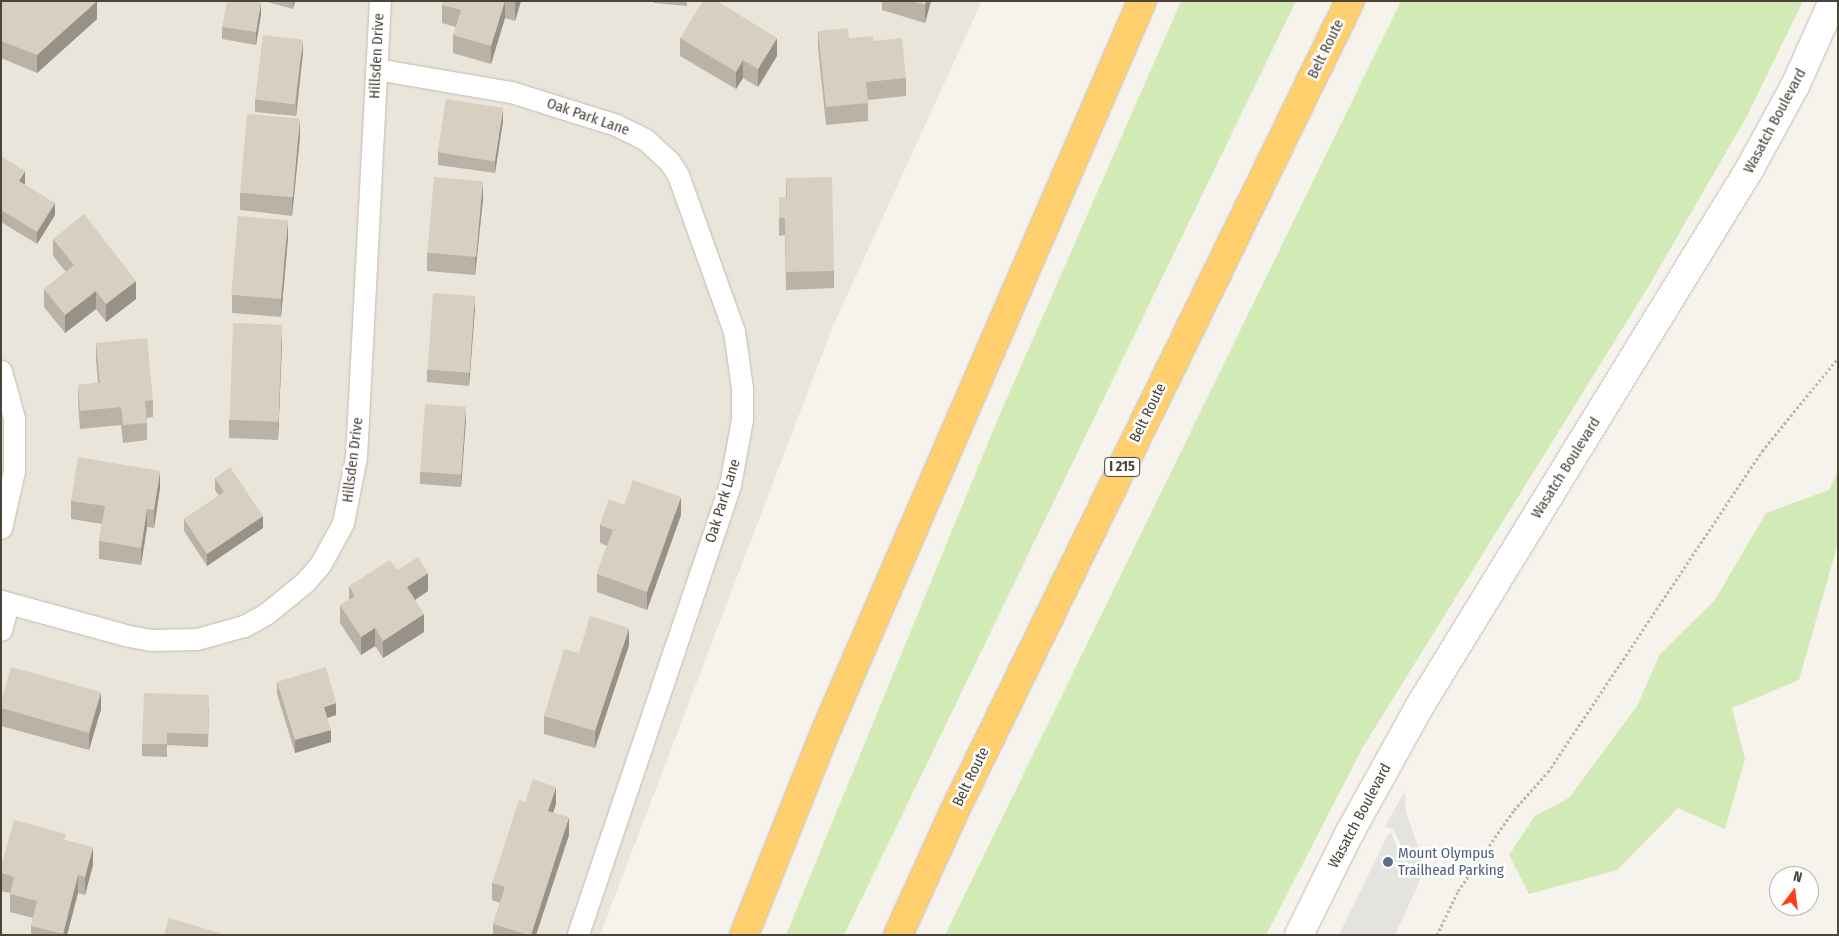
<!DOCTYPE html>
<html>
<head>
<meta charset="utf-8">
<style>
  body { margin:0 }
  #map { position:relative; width:1839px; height:936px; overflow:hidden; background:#f6f3ec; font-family:"Fira Sans Condensed",sans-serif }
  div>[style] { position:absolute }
  .residential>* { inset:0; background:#eae5da }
  .green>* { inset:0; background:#d2eab5 }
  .parking>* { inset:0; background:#e5e3e0 }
  .path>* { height:3px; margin-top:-1.5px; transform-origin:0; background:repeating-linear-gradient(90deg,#c4b79f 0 2.5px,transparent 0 5px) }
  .roads { filter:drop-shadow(0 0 1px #c2bbae) drop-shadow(0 0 1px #c2bbae) }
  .minor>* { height:21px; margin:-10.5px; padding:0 10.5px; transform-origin:10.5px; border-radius:10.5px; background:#fff }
  .tertiary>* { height:28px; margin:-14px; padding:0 14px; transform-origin:14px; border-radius:14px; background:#fff }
  .motorway>* { height:28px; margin:-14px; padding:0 14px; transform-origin:14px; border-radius:14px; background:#ffcf6e }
  .wall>* { inset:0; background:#bab2a6 }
  .shaded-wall>* { inset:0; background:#979187 }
  .building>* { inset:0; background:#d8cfc1; transform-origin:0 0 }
  .dots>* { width:14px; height:14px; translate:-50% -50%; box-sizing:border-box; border:2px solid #fff; border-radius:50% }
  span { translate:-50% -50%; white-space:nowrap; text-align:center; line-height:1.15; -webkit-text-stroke:5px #fff; paint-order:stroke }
  .shield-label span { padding:1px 4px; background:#fff; border:1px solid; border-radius:4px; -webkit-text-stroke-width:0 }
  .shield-label { font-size:14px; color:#4b4439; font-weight:700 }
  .street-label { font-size:15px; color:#4b4439 }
  .service-label { font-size:15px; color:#4e5e75 }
  .left { translate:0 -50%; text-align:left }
  .frame { position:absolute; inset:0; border:2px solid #4b4439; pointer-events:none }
  .north { position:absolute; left:1769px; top:866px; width:50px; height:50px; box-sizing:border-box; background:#fff; border:1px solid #b7b4b0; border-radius:50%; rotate:15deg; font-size:14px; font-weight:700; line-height:20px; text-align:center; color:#4b4439 }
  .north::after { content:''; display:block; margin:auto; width:18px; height:22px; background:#fc3f1d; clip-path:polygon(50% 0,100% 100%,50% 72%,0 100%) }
</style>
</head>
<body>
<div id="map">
  <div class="residential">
    <i style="clip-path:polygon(1px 1px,982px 1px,833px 326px,600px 935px,1px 935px)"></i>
  </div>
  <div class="green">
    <i style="clip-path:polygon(1181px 1px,1296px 1px,844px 935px,786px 935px,997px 421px)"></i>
    <i style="clip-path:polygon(1401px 1px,1803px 1px,1747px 116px,1647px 289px,1363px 747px,1266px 935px,945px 935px)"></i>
    <i style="clip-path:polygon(1838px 471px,1838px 543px,1799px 680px,1732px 708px,1745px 759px,1725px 829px,1678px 808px,1617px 870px,1529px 894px,1509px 855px,1535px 816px,1569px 798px,1637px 706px,1660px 654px,1715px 600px,1766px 513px,1829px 490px)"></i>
  </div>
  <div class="parking">
    <i style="clip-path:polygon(1405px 791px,1406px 812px,1421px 855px,1422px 876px,1395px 935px,1339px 935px,1388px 834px,1391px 833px,1404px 863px,1399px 840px,1393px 829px,1385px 826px)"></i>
  </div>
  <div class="path">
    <i style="left:1437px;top:935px;width:49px;rotate:-64.5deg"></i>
    <i style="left:1458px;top:891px;width:98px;rotate:-55.3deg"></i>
    <i style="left:1514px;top:810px;width:51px;rotate:-48.2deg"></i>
    <i style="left:1548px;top:772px;width:386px;rotate:-56.3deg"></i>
    <i style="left:1762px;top:451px;width:120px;rotate:-50.7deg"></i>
  </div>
  <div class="roads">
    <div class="minor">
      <i style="left:376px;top:69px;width:137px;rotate:9.7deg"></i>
      <i style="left:511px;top:92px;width:110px;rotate:17.4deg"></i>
      <i style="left:616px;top:125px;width:32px;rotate:26deg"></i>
      <i style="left:645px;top:139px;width:33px;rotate:43deg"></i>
      <i style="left:669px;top:161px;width:17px;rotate:57deg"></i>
      <i style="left:678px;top:175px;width:166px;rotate:70.3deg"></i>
      <i style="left:734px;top:331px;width:58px;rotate:82deg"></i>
      <i style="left:742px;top:388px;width:31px;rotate:90deg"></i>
      <i style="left:742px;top:419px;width:67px;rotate:100.3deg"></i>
      <i style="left:730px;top:485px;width:475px;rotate:108.7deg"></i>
      <i style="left:1px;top:371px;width:49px;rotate:74.5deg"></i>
      <i style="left:14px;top:418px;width:53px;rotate:90deg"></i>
      <i style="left:14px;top:471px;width:58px;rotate:102.8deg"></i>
      <i style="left:1px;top:601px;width:133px;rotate:15.3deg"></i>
      <i style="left:129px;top:636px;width:22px;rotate:10deg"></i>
      <i style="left:151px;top:640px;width:46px;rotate:-1.2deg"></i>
      <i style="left:197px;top:639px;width:49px;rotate:-15.5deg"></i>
      <i style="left:244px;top:626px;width:26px;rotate:-29deg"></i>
      <i style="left:267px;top:613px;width:49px;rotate:-39.2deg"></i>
      <i style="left:305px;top:582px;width:23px;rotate:-49deg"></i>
      <i style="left:320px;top:565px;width:48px;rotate:-61.3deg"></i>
      <i style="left:343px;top:523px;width:67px;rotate:-78.9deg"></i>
      <i style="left:356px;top:457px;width:457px;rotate:-87deg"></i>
      <i style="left:1px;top:630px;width:28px;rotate:-75deg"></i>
    </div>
    <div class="tertiary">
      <i style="left:1299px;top:935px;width:115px;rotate:-63.7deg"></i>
      <i style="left:1350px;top:832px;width:146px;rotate:-61deg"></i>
      <i style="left:1421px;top:704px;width:627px;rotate:-58.44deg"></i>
      <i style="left:1749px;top:170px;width:96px;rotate:-61.3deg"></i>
      <i style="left:1795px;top:86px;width:93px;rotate:-65.9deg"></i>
    </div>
    <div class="motorway">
      <i style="left:744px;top:935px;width:223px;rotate:-68.2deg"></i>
      <i style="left:827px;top:728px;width:792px;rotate:-66.57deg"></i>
      <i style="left:898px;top:935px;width:137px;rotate:-65.5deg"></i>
      <i style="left:955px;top:810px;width:900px;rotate:-63.98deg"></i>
    </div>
  </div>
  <div class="wall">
    <i style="clip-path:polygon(1px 1px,97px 19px,37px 73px,1px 58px)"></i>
    <i style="clip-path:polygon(264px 1px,295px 1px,293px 9px)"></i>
    <i style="clip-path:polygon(443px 1px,521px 1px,515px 21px,505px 18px,491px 64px,453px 53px,453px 35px,456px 27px,442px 23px,442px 5px)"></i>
    <i style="clip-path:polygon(654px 1px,687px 1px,687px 6px,654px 3px)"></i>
    <i style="clip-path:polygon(882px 1px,931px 1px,925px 23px,882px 10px)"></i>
    <i style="clip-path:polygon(261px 14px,256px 45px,222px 39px,222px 27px)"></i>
    <i style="clip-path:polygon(818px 31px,849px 38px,874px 41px,906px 78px,906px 96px,868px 100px,868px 121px,826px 125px,818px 48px)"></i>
    <i style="clip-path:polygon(680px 38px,777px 56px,758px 87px,743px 78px,736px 89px,680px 56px)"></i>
    <i style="clip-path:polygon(303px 52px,296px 116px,255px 112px,255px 100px)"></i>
    <i style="clip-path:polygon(503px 121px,495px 173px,438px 165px,438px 152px)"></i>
    <i style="clip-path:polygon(300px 137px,292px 216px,240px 210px,240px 193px)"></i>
    <i style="clip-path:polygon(1px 156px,25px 183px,24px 184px,55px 215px,37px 244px,1px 222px)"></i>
    <i style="clip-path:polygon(786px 178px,834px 271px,834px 288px,786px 290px,785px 235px,779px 236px,779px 214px,786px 197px)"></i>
    <i style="clip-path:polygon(483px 199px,475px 275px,427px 271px,427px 253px)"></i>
    <i style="clip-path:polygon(288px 238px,281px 317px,232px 313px,232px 295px)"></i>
    <i style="clip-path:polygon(53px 239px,136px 299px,106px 322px,96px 309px,65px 333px,44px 307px,44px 289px,66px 272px,53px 256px)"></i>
    <i style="clip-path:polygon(475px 308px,469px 386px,427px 382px,427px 370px)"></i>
    <i style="clip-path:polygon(282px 342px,278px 440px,229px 438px,229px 420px)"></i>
    <i style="clip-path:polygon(96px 343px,153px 400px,153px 417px,147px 418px,147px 440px,123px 443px,121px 425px,80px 429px,78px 402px,78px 385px,98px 383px,96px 361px)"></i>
    <i style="clip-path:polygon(466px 419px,461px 487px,420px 484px,420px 472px)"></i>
    <i style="clip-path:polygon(215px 478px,263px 528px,207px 566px,184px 531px,184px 519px,219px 496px,215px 490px)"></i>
    <i style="clip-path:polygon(160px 488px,154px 528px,147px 527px,141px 565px,99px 559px,99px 541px,102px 524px,71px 519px,71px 501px)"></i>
    <i style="clip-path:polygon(624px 505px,681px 515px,647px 610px,597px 592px,597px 574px,607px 546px,600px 543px,600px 525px)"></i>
    <i style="clip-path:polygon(397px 570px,428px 591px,415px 600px,424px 632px,383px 658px,375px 646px,361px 655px,340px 623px,340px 605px,349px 600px,349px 586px)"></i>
    <i style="clip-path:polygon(629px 645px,595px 748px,544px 734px,544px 716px,579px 653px)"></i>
    <i style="clip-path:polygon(277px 682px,336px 715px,327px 718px,331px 742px,295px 753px,277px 694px)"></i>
    <i style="clip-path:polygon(1px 702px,101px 709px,89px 750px,1px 726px)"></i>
    <i style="clip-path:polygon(209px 707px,208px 747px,167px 745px,167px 757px,142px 756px,142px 744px)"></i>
    <i style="clip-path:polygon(525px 802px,556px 804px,553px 812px,569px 835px,536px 935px,493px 935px,493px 924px,500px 903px,492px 900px,492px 883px)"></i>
    <i style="clip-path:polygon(66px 840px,93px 865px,85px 895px,78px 893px,67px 935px,31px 935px,31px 926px,33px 918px,10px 912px,10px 893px,1px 891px,1px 867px)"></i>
  </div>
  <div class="shaded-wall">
    <i style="clip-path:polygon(97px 1px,97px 19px,37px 73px,37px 55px)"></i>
    <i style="clip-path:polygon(293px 1px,295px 1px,293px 9px)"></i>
    <i style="clip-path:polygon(505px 1px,505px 18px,491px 64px,491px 46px)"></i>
    <i style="clip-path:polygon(516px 1px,521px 1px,515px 21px,515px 3px)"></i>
    <i style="clip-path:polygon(926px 1px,931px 1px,925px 23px,925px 5px)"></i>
    <i style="clip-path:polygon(261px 2px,261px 14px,256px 45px,256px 32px)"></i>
    <i style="clip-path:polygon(777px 38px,777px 56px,758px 87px,758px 69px)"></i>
    <i style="clip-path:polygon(303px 40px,303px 52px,296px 116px,296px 104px)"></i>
    <i style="clip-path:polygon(743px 60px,743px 78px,736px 89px,736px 72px)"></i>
    <i style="clip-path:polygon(503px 108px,503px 121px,495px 173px,495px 161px)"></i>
    <i style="clip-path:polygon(300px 119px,300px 137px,292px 216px,292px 198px)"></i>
    <i style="clip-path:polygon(25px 171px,25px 183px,19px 193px,19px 181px)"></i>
    <i style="clip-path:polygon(483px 181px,483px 199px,475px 275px,475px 258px)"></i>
    <i style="clip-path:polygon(55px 203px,55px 215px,37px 244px,37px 232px)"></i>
    <i style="clip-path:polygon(288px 220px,288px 238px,281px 317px,281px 300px)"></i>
    <i style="clip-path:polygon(136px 281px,136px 299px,106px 322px,106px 304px)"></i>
    <i style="clip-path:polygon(96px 291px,96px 309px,65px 333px,65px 315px)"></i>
    <i style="clip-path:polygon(475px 296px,475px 308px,469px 386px,469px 373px)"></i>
    <i style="clip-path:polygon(282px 325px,282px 342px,278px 440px,278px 422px)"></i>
    <i style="clip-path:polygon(466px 407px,466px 419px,461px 487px,461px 475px)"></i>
    <i style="clip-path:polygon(160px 471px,160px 488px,154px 528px,154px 510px)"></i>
    <i style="clip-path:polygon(681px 497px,681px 515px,647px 610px,647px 592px)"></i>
    <i style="clip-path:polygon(147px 509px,147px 527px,141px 565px,141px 548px)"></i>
    <i style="clip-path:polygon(263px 516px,263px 528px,207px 566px,207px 554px)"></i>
    <i style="clip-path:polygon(428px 573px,428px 591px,407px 605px,407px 587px)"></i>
    <i style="clip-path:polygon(424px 614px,424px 632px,383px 658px,383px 641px)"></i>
    <i style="clip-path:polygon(375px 628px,375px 646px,361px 655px,361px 637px)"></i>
    <i style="clip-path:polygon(629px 628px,629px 645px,595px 748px,595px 731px)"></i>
    <i style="clip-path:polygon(101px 692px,101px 709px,89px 750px,89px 733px)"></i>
    <i style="clip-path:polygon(336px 703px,336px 715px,324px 719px,324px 707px)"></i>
    <i style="clip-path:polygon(331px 730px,331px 742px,295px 753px,295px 740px)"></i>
    <i style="clip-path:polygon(556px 787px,556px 804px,548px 828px,548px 811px)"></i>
    <i style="clip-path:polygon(569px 817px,569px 835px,536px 935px,531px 935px)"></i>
    <i style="clip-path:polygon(93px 847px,93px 865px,85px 895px,85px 877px)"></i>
    <i style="clip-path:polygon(78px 875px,78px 893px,67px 935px,63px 935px)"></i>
  </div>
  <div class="building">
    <i style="clip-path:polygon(1px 1px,97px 1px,37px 55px,1px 41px)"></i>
    <i style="clip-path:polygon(227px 1px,256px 1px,261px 2px,256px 32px,222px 27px)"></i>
    <i style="clip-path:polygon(443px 1px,505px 1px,491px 46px,453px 35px,461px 10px,442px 5px)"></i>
    <i style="clip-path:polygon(703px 1px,717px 1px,777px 38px,758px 69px,743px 60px,736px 72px,680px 38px)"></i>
    <i style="clip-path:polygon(912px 1px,926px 1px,925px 5px)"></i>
    <i style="clip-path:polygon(848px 28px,849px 38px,873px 36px,874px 41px,902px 38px,906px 78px,866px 82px,868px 103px,826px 107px,818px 31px)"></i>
    <i style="left:263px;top:35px;width:40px;height:65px;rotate:7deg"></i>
    <i style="left:446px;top:99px;width:58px;height:54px;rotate:9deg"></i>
    <i style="left:247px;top:114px;width:53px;height:79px;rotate:5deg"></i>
    <i style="clip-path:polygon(1px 156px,25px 171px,19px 181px,55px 203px,37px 232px,1px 210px)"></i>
    <i style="left:434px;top:177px;width:49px;height:76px;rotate:5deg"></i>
    <i style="clip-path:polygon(832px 177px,834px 271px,786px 272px,785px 218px,779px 218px,779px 197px,787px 197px,786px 178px)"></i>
    <i style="clip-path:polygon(84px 214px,136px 281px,106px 304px,96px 291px,65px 315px,44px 289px,74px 265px,53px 239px)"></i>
    <i style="left:238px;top:216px;width:50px;height:79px;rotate:5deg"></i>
    <i style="left:433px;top:293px;width:42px;height:77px;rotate:4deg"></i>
    <i style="left:233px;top:323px;width:49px;height:97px;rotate:2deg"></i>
    <i style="clip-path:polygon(147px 338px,153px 400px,145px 401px,147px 423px,123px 425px,121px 407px,80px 411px,78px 385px,100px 383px,96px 343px)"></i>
    <i style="left:425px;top:404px;width:41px;height:68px;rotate:4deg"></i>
    <i style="clip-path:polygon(78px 457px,160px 471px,154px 510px,147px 509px,141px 548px,99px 541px,105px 506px,71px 501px)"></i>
    <i style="clip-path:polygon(230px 467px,263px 516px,207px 554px,184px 519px,224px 492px,215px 478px)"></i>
    <i style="clip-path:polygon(633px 480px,681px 497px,647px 592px,597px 574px,613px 530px,600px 525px,609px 499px,624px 505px)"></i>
    <i style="clip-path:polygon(418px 557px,428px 573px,407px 587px,424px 614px,383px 641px,375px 628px,361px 637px,340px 605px,355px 596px,349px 586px,390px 560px,397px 570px)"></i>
    <i style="clip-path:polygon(590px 616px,629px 628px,595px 731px,544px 716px,564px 649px,579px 653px)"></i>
    <i style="clip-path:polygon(11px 667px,101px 692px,89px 733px,1px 708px,1px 702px)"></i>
    <i style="clip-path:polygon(326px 667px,336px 703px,324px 707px,331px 730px,295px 740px,277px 682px)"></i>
    <i style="clip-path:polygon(144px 693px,209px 695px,208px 734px,167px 733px,167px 744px,142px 744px)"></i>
    <i style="clip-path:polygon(533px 779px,556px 787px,548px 811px,569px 817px,531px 935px,528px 935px,493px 924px,505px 887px,492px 883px,519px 800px,525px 802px)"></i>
    <i style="clip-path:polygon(14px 820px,66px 834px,64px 840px,93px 847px,85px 877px,78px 875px,63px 934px,31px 926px,37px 901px,10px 894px,14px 877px,1px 873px,1px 867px)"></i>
    <i style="clip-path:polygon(169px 918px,227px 935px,164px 935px)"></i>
  </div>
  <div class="dots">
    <i style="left:1388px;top:862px;background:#5c6f8a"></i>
  </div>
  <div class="shield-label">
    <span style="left:1122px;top:467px">I 215</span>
  </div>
  <div class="street-label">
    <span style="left:1326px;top:49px;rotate:-64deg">Belt Route</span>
    <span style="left:377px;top:56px;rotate:-87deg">Hillsden Drive</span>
    <span style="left:588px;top:117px;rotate:19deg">Oak Park Lane</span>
    <span style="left:1775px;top:121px;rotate:-62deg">Wasatch Boulevard</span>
    <span style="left:1148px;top:413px;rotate:-64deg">Belt Route</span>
    <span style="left:353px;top:460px;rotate:-83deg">Hillsden Drive</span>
    <span style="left:1566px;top:468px;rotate:-58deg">Wasatch Boulevard</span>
    <span style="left:723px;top:501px;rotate:-73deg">Oak Park Lane</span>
    <span style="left:971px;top:777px;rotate:-64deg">Belt Route</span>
    <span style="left:1360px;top:816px;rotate:-62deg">Wasatch Boulevard</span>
  </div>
  <div class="service-label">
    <span class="left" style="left:1398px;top:862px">Mount Olympus<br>Trailhead Parking</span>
  </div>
  <div class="frame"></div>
  <div class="north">N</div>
</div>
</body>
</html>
